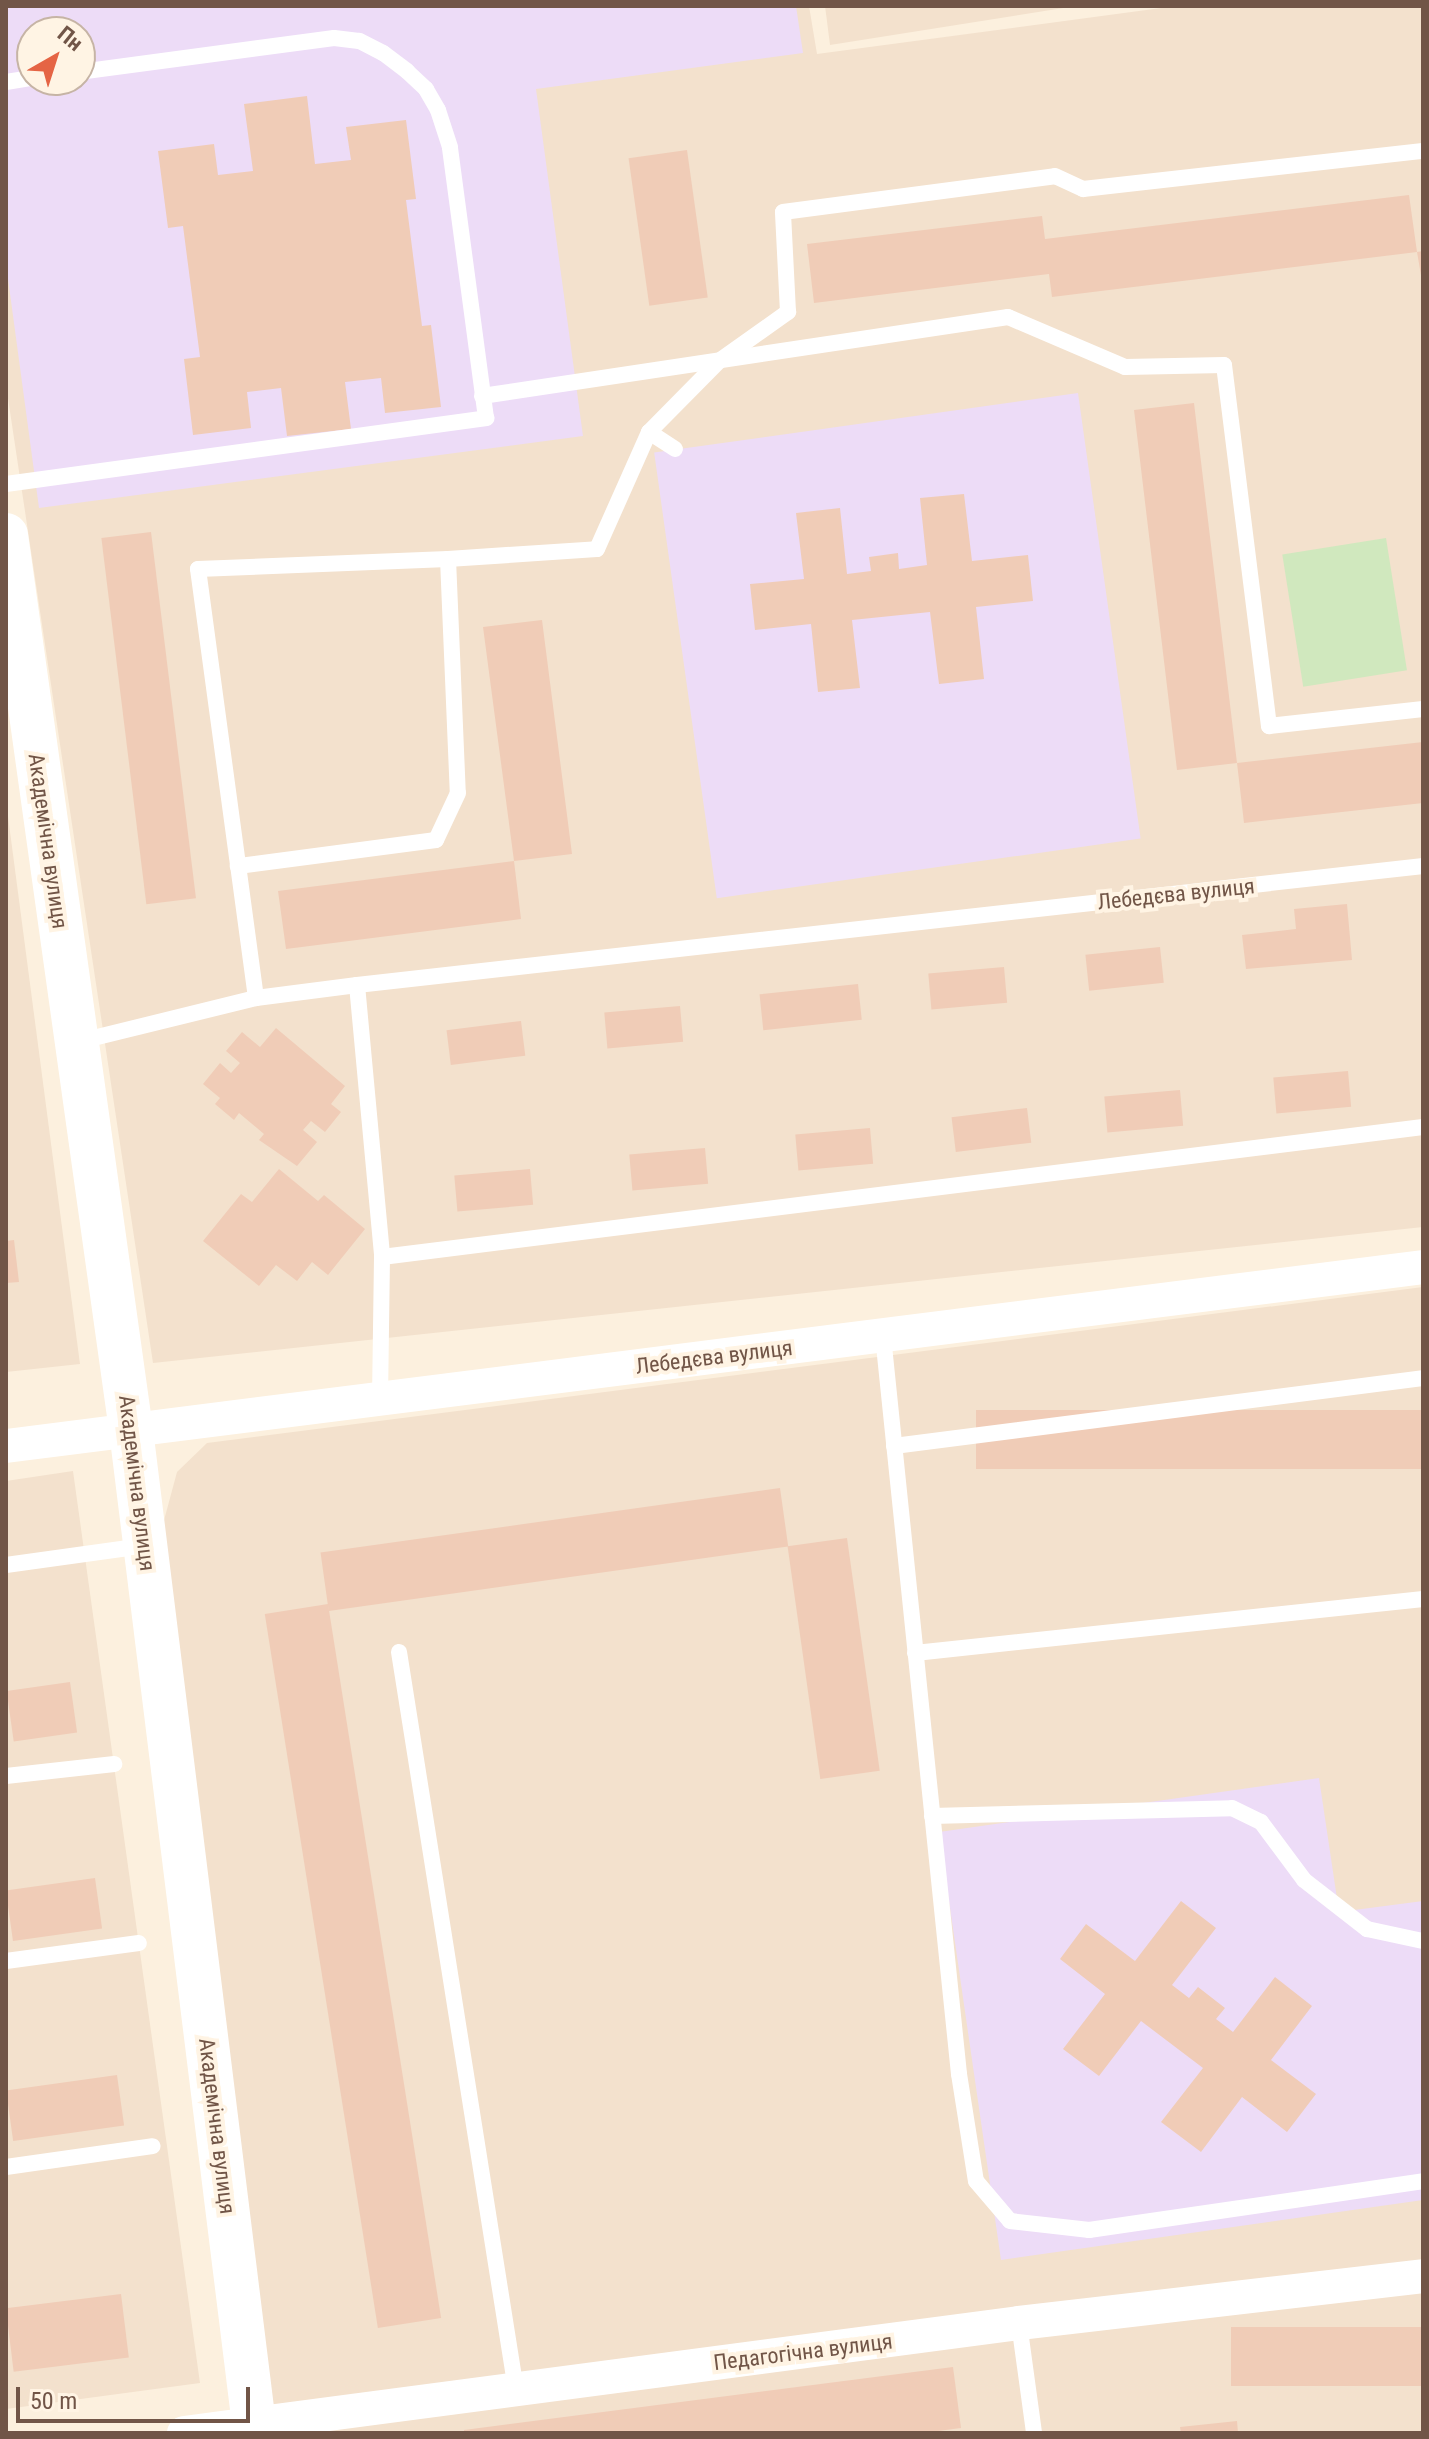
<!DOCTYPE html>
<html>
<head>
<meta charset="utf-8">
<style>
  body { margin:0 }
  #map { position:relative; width:1429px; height:2439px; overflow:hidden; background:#fcf0de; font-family:"Roboto Condensed",sans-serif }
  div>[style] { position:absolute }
  .residential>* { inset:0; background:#f3e1cd }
  .education>* { inset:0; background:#eddcf7; transform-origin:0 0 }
  .green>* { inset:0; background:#d0e8be; transform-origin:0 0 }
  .building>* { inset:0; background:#f0ccb7; transform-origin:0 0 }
  .lane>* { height:16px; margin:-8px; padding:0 8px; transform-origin:8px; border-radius:8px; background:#fff }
  .street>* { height:34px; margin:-17px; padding:0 17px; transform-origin:17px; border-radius:17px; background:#fff }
  .secondary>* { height:44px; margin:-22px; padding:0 22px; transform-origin:22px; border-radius:22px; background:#fff }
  span { translate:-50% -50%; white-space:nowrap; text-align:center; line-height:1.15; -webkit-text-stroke:8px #fff4e4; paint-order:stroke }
  .street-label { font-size:22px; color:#715547 }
  .frame { position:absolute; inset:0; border:8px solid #715547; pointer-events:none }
  .north { position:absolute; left:16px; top:16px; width:80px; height:80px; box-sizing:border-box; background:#fff4e4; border:2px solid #c6b4a5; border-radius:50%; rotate:39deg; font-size:22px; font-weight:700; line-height:32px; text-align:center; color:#715547 }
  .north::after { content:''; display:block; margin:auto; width:28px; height:36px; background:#e56444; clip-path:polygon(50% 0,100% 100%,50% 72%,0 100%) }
  .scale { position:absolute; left:16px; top:2387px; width:234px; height:36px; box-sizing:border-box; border:4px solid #715547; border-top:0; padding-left:10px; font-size:24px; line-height:28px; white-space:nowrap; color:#715547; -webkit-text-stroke:6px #fff4e4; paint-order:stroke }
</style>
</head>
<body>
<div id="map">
  <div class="residential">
    <i style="clip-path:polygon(evenodd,6px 6px,809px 6px,817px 54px,1176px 6px,1423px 6px,1423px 1227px,153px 1363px,6px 385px,6px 6px,32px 32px,80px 32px,80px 80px,32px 80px,32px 32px)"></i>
    <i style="clip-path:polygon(825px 6px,1076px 6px,830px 45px)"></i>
    <i style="clip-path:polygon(6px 801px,80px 1364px,6px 1372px)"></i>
    <i style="clip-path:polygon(1423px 1287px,1423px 2433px,275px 2433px,163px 1524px,177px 1472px,207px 1443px)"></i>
    <i style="clip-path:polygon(73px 1471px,200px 2383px,6px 2409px,6px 1481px)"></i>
  </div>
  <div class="education">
    <i style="clip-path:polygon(evenodd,6px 6px,796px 6px,803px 53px,536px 89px,583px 436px,39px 508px,6px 264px,6px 6px,32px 32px,80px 32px,80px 80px,32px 80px,32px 32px)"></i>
    <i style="left:1078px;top:393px;width:450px;height:428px;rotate:82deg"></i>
    <i style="clip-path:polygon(1319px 1778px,1339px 1912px,1423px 1901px,1423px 2200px,1001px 2260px,939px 1832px)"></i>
  </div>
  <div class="green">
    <i style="left:1386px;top:538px;width:134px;height:105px;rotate:81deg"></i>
  </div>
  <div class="building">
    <i style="clip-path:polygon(307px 96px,315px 164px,351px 160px,346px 127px,406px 120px,416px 199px,406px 200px,422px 326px,431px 325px,441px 407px,385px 413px,381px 378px,345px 382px,351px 429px,287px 436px,281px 388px,247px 392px,251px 428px,193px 435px,184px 359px,200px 357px,183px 226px,168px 228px,158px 151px,214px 144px,218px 175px,253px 171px,244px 104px)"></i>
    <i style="left:687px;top:150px;width:149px;height:59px;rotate:82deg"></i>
    <i style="clip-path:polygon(1409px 195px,1417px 252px,1423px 251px,1423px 287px,1417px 252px,1052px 297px,1049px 274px,814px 303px,807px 244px,1042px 216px,1045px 239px)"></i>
    <i style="clip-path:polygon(1194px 403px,1237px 763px,1423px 742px,1423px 803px,1244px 823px,1237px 763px,1177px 770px,1134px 410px)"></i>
    <i style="clip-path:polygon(964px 494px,972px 561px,1028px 555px,1033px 601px,976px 607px,984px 679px,939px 684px,930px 612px,852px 620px,860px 688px,818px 692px,811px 624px,755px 630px,750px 584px,804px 579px,796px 513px,840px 508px,847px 574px,871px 571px,869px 557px,898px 553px,899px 569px,927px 565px,920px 498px)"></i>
    <i style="left:151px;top:532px;width:369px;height:50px;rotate:83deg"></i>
    <i style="clip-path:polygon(542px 620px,572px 854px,514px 861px,521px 919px,286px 949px,278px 891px,514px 861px,483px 627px)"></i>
    <i style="clip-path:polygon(1347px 904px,1352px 960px,1246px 969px,1242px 935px,1296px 929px,1294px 909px)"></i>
    <i style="left:1160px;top:947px;width:36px;height:75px;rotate:84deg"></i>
    <i style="left:1004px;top:967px;width:36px;height:76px;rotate:85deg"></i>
    <i style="left:858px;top:984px;width:36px;height:99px;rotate:84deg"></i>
    <i style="left:680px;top:1006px;width:36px;height:76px;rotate:85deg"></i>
    <i style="left:521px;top:1021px;width:35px;height:75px;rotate:83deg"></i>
    <i style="clip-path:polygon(276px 1028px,345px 1086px,331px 1104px,341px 1112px,325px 1132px,311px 1121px,303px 1130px,317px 1142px,297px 1166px,259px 1140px,264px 1134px,239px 1113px,234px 1120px,215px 1104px,220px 1098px,203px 1084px,220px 1063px,231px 1073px,240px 1063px,226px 1051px,242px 1032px,260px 1047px)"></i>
    <i style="left:1348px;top:1071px;width:36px;height:75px;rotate:85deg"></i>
    <i style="left:1180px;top:1090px;width:36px;height:76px;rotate:85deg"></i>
    <i style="left:1027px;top:1108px;width:35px;height:76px;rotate:83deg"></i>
    <i style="left:870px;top:1128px;width:36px;height:75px;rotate:85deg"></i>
    <i style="left:705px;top:1148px;width:36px;height:76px;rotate:85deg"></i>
    <i style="clip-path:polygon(279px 1169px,318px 1201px,324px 1195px,365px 1229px,328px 1275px,312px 1262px,297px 1281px,276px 1265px,259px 1286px,203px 1241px,241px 1194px,252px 1202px)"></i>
    <i style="left:530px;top:1169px;width:36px;height:76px;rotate:85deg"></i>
    <i style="clip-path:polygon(14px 1240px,19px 1282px,6px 1283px,6px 1241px)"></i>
    <i style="left:1423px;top:1410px;width:59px;height:447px;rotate:90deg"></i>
    <i style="left:780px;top:1488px;width:59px;height:464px;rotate:82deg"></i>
    <i style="left:847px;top:1538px;width:235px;height:60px;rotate:82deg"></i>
    <i style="left:328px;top:1604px;width:723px;height:64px;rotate:81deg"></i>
    <i style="left:70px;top:1682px;width:51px;height:64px;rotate:82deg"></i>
    <i style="left:95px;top:1878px;width:51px;height:90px;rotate:82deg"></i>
    <i style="clip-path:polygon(1181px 1901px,1216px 1928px,1172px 1985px,1189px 1998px,1198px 1987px,1225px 2008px,1216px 2019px,1233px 2032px,1275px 1977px,1312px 2006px,1271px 2060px,1316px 2094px,1287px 2132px,1242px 2097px,1201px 2152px,1161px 2122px,1203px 2068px,1141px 2021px,1099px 2076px,1063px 2049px,1105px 1994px,1060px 1959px,1086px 1924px,1135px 1961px)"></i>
    <i style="left:117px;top:2075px;width:51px;height:112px;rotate:82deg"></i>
    <i style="left:121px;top:2294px;width:64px;height:116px;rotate:83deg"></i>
    <i style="left:1423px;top:2327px;width:59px;height:192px;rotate:90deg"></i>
    <i style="clip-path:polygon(953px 2367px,961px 2428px,923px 2433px,464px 2433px,464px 2430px)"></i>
    <i style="clip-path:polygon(1237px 2421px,1238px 2433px,1181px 2433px,1180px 2427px)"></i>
  </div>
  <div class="lane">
    <i style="left:6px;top:82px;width:26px;rotate:-9deg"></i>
    <i style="left:482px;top:396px;width:532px;rotate:-8.54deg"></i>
    <i style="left:1008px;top:317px;width:127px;rotate:23.1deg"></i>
    <i style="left:1125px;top:367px;width:99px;rotate:-1.2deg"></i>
    <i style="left:1224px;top:365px;width:364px;rotate:82.9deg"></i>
    <i style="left:1269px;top:726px;width:155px;rotate:-6.3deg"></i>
    <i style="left:649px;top:432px;width:31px;rotate:33deg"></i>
    <i style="left:6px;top:484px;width:485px;rotate:-7.8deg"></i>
    <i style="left:486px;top:418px;width:273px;rotate:-97.6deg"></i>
    <i style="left:450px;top:147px;width:39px;rotate:-108deg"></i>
    <i style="left:438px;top:110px;width:24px;rotate:-120deg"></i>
    <i style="left:426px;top:89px;width:26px;rotate:-137deg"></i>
    <i style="left:407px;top:71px;width:30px;rotate:-143deg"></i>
    <i style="left:383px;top:53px;width:27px;rotate:-153deg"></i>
    <i style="left:359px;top:41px;width:25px;rotate:-173deg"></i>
    <i style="left:334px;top:38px;width:256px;rotate:172.4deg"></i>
    <i style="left:448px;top:559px;width:149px;rotate:-3.8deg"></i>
    <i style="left:597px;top:549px;width:128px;rotate:-66deg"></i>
    <i style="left:649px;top:432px;width:100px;rotate:-45.4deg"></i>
    <i style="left:719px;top:361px;width:85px;rotate:-35.4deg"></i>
    <i style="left:788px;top:312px;width:100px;rotate:-92.9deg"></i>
    <i style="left:783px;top:212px;width:274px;rotate:-7.5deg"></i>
    <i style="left:1055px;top:176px;width:31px;rotate:25deg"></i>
    <i style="left:1083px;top:189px;width:342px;rotate:-6.4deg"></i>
    <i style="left:357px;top:985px;width:1073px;rotate:-6.37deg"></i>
    <i style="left:256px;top:998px;width:102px;rotate:-7.3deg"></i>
    <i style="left:357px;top:985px;width:273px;rotate:84.7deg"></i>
    <i style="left:382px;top:1257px;width:142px;rotate:90.8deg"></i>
    <i style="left:77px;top:1042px;width:184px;rotate:-13.8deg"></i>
    <i style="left:256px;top:998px;width:433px;rotate:-97.7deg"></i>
    <i style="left:198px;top:569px;width:250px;rotate:-2.3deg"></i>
    <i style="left:448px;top:559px;width:234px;rotate:87.6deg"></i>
    <i style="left:458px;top:793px;width:52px;rotate:115.1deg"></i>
    <i style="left:436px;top:840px;width:200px;rotate:172.5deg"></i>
    <i style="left:382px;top:1257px;width:1049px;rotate:-7.12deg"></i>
    <i style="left:883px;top:1336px;width:742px;rotate:84.12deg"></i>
    <i style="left:959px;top:2074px;width:108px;rotate:81deg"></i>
    <i style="left:976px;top:2181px;width:52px;rotate:49.6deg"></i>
    <i style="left:1010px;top:2221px;width:80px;rotate:6.5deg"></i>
    <i style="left:1089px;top:2230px;width:338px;rotate:-8.3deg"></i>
    <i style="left:894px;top:1446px;width:533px;rotate:-7.32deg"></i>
    <i style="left:6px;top:1565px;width:138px;rotate:-7.9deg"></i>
    <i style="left:399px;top:1652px;width:747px;rotate:80.99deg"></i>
    <i style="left:915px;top:1653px;width:511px;rotate:-6.07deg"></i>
    <i style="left:6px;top:1776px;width:109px;rotate:-6.3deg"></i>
    <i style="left:932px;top:1816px;width:300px;rotate:-1.5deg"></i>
    <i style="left:1232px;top:1808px;width:32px;rotate:26deg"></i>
    <i style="left:1261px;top:1822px;width:72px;rotate:53.4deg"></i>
    <i style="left:1304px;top:1880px;width:80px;rotate:37.9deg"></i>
    <i style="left:1367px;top:1929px;width:57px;rotate:12.1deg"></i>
    <i style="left:6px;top:1961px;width:134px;rotate:-7.7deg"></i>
    <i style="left:6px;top:2167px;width:148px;rotate:-8.1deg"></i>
    <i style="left:1019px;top:2323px;width:111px;rotate:82.2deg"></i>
  </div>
  <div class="street">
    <i style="left:6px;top:1446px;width:1428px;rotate:-7.2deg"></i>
    <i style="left:184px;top:2433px;width:842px;rotate:-7.5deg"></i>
    <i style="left:1019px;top:2323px;width:407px;rotate:-6.6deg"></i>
  </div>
  <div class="secondary">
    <i style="left:6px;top:535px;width:904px;rotate:82.05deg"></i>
    <i style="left:131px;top:1430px;width:1011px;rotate:82.95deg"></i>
  </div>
  <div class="street-label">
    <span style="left:48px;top:841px;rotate:82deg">Академічна вулиця</span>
    <span style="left:1176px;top:894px;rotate:-6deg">Лебедєва вулиця</span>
    <span style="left:714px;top:1357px;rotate:-7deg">Лебедєва вулиця</span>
    <span style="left:137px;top:1483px;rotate:83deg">Академічна вулиця</span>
    <span style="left:217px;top:2126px;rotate:83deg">Академічна вулиця</span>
    <span style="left:803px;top:2352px;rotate:-7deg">Педагогічна вулиця</span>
  </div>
  <div class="frame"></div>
  <div class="north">Пн</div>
  <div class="scale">50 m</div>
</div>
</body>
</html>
